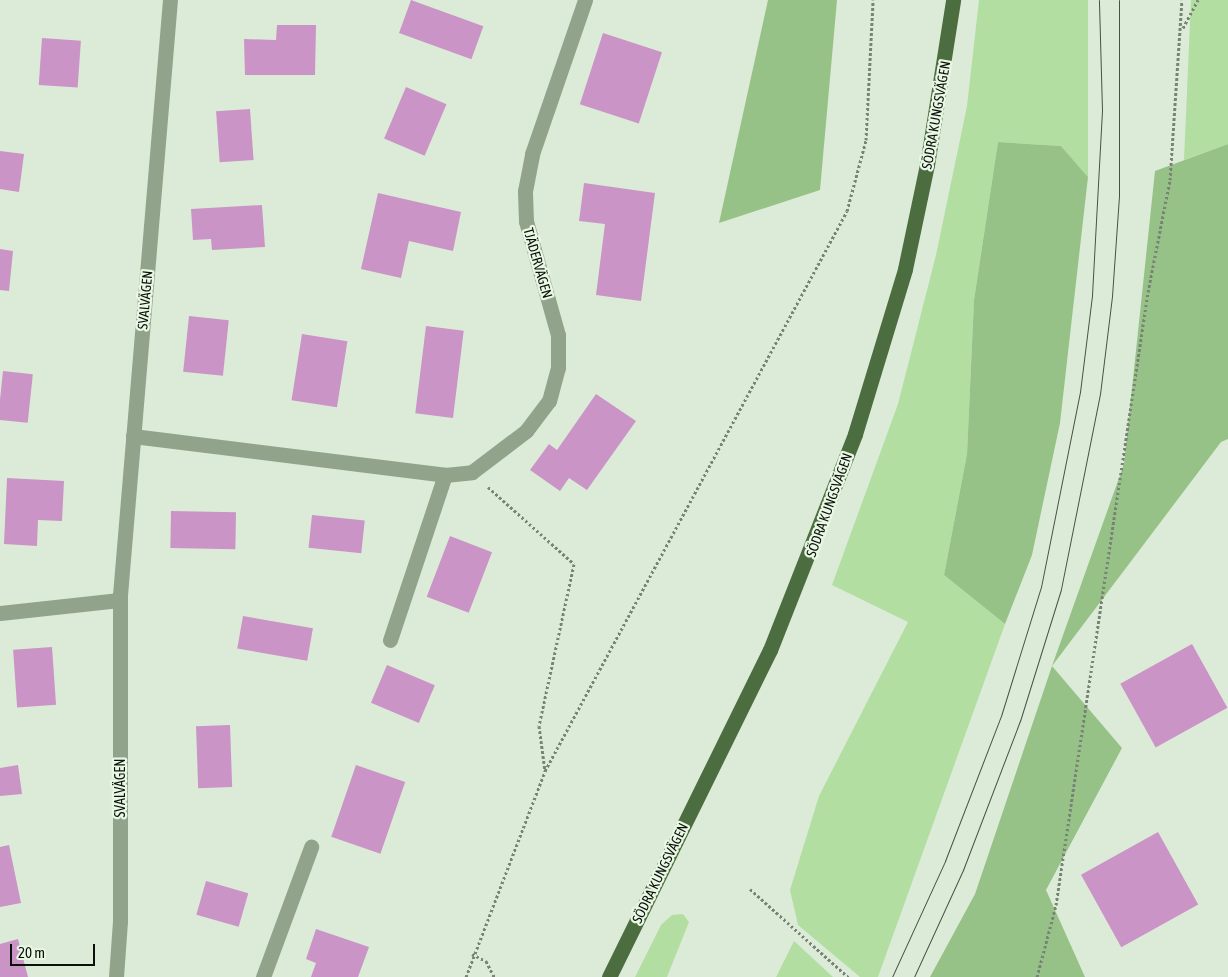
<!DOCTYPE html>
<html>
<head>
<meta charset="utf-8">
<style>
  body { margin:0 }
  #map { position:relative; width:1228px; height:977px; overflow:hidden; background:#dcebd7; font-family:"Asap Condensed",sans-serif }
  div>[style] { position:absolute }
  .green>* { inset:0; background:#b2dea2 }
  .forest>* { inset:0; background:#97c287 }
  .building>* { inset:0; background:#ca94c6; transform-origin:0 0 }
  .path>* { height:3px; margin-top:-1.5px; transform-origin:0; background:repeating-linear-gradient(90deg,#788275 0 2.5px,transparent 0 5px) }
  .minor>* { height:15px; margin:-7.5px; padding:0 7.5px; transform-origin:7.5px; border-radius:7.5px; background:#91a48b }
  .major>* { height:15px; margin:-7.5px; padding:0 7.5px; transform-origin:7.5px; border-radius:7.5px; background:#4b6d3f }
  .tram>* { height:1px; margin:-0.5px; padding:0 0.5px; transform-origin:0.5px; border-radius:0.5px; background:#495046 }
  span { translate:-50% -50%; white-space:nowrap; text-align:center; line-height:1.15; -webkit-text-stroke:4.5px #e9f8e4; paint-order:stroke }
  .street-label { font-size:14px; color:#0c100a }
  .scale { position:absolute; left:10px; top:944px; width:85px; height:22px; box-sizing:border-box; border:2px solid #0c100a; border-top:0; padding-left:6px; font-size:15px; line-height:18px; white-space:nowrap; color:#0c100a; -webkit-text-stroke:4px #e9f8e4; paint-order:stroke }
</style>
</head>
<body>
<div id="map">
  <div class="green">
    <i style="clip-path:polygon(979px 0,1088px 0,1088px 177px,1061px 146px,998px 142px,974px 300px,967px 454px,944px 575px,1005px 624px,878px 977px,860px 977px,798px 925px,790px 890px,819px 796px,908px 622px,832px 585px,898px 404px,936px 255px,967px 106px)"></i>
    <i style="clip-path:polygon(1191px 0,1228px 0,1228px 144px,1184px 160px)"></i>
    <i style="clip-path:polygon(683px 914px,689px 922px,667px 977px,635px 977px,661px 925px,672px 915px)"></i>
    <i style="clip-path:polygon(794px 941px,833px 977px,776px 977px)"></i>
  </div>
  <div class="forest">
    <i style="clip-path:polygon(768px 0,837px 0,820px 190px,719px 223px)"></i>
    <i style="clip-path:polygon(998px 142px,1061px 146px,1088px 177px,1060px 423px,1032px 555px,1005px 624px,944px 575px,967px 454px,974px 300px)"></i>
    <i style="clip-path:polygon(1228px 144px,1228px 439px,1221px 442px,1052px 666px,1122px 748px,1046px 890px,1085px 977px,930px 977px,975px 894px,1052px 666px,1124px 464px,1155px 171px)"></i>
  </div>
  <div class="building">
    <i style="left:411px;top:0;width:77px;height:35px;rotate:20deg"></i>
    <i style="clip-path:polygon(277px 25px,316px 25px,315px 75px,245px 75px,244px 39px,276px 40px)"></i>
    <i style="left:603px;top:33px;width:62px;height:75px;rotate:18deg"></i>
    <i style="left:42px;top:38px;width:39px;height:47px;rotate:4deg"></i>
    <i style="left:406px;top:87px;width:44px;height:56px;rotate:23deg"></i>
    <i style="left:250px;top:109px;width:51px;height:34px;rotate:86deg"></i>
    <i style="clip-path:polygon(0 151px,24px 154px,19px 192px,0 189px)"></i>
    <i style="clip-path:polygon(584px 183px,655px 193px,641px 301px,596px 295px,605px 224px,579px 221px)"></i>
    <i style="clip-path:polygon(378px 193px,461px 212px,453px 251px,409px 241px,401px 278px,361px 269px)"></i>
    <i style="clip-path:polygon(262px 205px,265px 247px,212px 250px,211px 239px,193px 240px,191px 209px)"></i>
    <i style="clip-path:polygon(0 249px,13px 251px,9px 291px,0 290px)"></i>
    <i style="left:189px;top:316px;width:40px;height:56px;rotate:6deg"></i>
    <i style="left:426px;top:326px;width:38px;height:88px;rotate:7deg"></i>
    <i style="left:302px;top:334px;width:46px;height:67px;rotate:9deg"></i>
    <i style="left:3px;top:371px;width:30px;height:49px;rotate:6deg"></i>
    <i style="clip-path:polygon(596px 394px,636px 421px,587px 490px,569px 478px,560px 491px,530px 470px,549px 444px,557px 450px)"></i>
    <i style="clip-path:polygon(7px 478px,64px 481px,62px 521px,38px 520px,37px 546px,4px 544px)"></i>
    <i style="left:171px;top:511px;width:65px;height:37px;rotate:1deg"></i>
    <i style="left:312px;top:515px;width:53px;height:33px;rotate:6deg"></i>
    <i style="left:450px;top:536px;width:45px;height:65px;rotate:21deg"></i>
    <i style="left:243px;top:616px;width:71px;height:33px;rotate:10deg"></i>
    <i style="left:1192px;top:644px;width:73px;height:82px;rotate:61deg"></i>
    <i style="left:52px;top:647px;width:58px;height:39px;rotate:86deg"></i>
    <i style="left:387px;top:665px;width:52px;height:41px;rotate:23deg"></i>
    <i style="left:230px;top:725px;width:62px;height:34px;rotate:88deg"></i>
    <i style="clip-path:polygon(18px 765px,22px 794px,0 796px,0 768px)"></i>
    <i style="left:356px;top:765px;width:52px;height:76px;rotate:19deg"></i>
    <i style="left:1158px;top:832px;width:83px;height:88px;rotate:61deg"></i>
    <i style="clip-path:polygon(9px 845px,21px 903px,0 907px,0 847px)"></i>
    <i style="left:206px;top:881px;width:44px;height:35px;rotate:16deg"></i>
    <i style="clip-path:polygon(316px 929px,369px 947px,358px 977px,311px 977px,316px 963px,306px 959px)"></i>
    <i style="clip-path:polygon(18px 939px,28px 977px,0 977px,0 944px)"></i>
  </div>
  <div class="path">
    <i style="left:1183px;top:28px;width:32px;rotate:-62deg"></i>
    <i style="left:488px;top:487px;width:115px;rotate:41.8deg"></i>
    <i style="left:574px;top:564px;width:166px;rotate:102.2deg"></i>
    <i style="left:539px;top:726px;width:45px;rotate:82.4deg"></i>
    <i style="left:750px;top:889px;width:132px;rotate:41.9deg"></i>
    <i style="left:472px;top:954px;width:16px;rotate:27deg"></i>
    <i style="left:486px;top:961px;width:18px;rotate:63deg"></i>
    <i style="left:466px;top:977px;width:221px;rotate:-69deg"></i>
    <i style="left:545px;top:771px;width:636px;rotate:-61.66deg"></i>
    <i style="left:847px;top:211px;width:73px;rotate:-75deg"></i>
    <i style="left:866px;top:140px;width:140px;rotate:-87.1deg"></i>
    <i style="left:1037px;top:977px;width:74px;rotate:-75.2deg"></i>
    <i style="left:1056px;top:905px;width:620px;rotate:-81.46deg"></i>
    <i style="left:1148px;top:292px;width:114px;rotate:-78.9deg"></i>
    <i style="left:1170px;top:180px;width:180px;rotate:-86.2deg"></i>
  </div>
  <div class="minor">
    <i style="left:133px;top:436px;width:314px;rotate:7.1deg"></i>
    <i style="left:445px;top:475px;width:27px;rotate:-6deg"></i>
    <i style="left:472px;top:472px;width:68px;rotate:-37.2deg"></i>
    <i style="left:526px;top:431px;width:38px;rotate:-53deg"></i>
    <i style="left:549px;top:401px;width:34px;rotate:-75deg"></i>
    <i style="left:558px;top:368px;width:33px;rotate:-90deg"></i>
    <i style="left:558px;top:335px;width:118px;rotate:-105.7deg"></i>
    <i style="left:526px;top:221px;width:30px;rotate:-92deg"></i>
    <i style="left:525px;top:191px;width:38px;rotate:-79deg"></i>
    <i style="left:532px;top:154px;width:163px;rotate:-71deg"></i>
    <i style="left:0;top:613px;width:120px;rotate:-6.2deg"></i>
    <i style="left:390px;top:640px;width:174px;rotate:-71.6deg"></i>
    <i style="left:116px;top:977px;width:56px;rotate:-85.9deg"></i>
    <i style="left:120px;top:921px;width:326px;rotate:-90deg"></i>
    <i style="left:120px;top:595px;width:597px;rotate:-85.2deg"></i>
    <i style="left:263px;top:977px;width:139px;rotate:-69.7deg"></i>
  </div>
  <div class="major">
    <i style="left:609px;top:977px;width:364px;rotate:-63.8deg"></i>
    <i style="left:770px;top:650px;width:232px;rotate:-68.5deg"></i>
    <i style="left:855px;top:434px;width:172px;rotate:-73.1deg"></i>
    <i style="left:905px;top:269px;width:106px;rotate:-78.1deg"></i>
    <i style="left:927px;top:165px;width:167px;rotate:-81deg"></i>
  </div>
  <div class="tram">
    <i style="left:892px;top:977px;width:128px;rotate:-65.4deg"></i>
    <i style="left:945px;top:861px;width:155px;rotate:-68.9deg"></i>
    <i style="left:1001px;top:716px;width:135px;rotate:-72.8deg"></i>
    <i style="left:1041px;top:587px;width:199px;rotate:-78.7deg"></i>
    <i style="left:1080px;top:392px;width:98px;rotate:-82.9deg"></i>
    <i style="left:1092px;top:295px;width:185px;rotate:-86.9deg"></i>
    <i style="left:1102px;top:110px;width:110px;rotate:-91.6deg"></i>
    <i style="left:914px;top:977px;width:118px;rotate:-65.4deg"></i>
    <i style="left:963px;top:870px;width:160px;rotate:-69.1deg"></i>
    <i style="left:1020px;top:721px;width:138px;rotate:-72.7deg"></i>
    <i style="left:1061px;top:589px;width:199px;rotate:-78.7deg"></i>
    <i style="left:1100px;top:394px;width:99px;rotate:-83deg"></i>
    <i style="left:1112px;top:296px;width:99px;rotate:-86deg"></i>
    <i style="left:1119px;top:197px;width:197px;rotate:-90deg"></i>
  </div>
  <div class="street-label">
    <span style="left:936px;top:115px;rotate:-80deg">SÖDRA KUNGSVÄGEN</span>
    <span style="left:538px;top:263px;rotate:74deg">TJÄDERVÄGEN</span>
    <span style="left:145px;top:300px;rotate:-85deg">SVALVÄGEN</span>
    <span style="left:829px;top:505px;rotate:-70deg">SÖDRA KUNGSVÄGEN</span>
    <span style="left:120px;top:788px;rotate:-90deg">SVALVÄGEN</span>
    <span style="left:660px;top:873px;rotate:-64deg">SÖDRA KUNGSVÄGEN</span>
  </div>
  <div class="scale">20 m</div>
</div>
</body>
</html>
